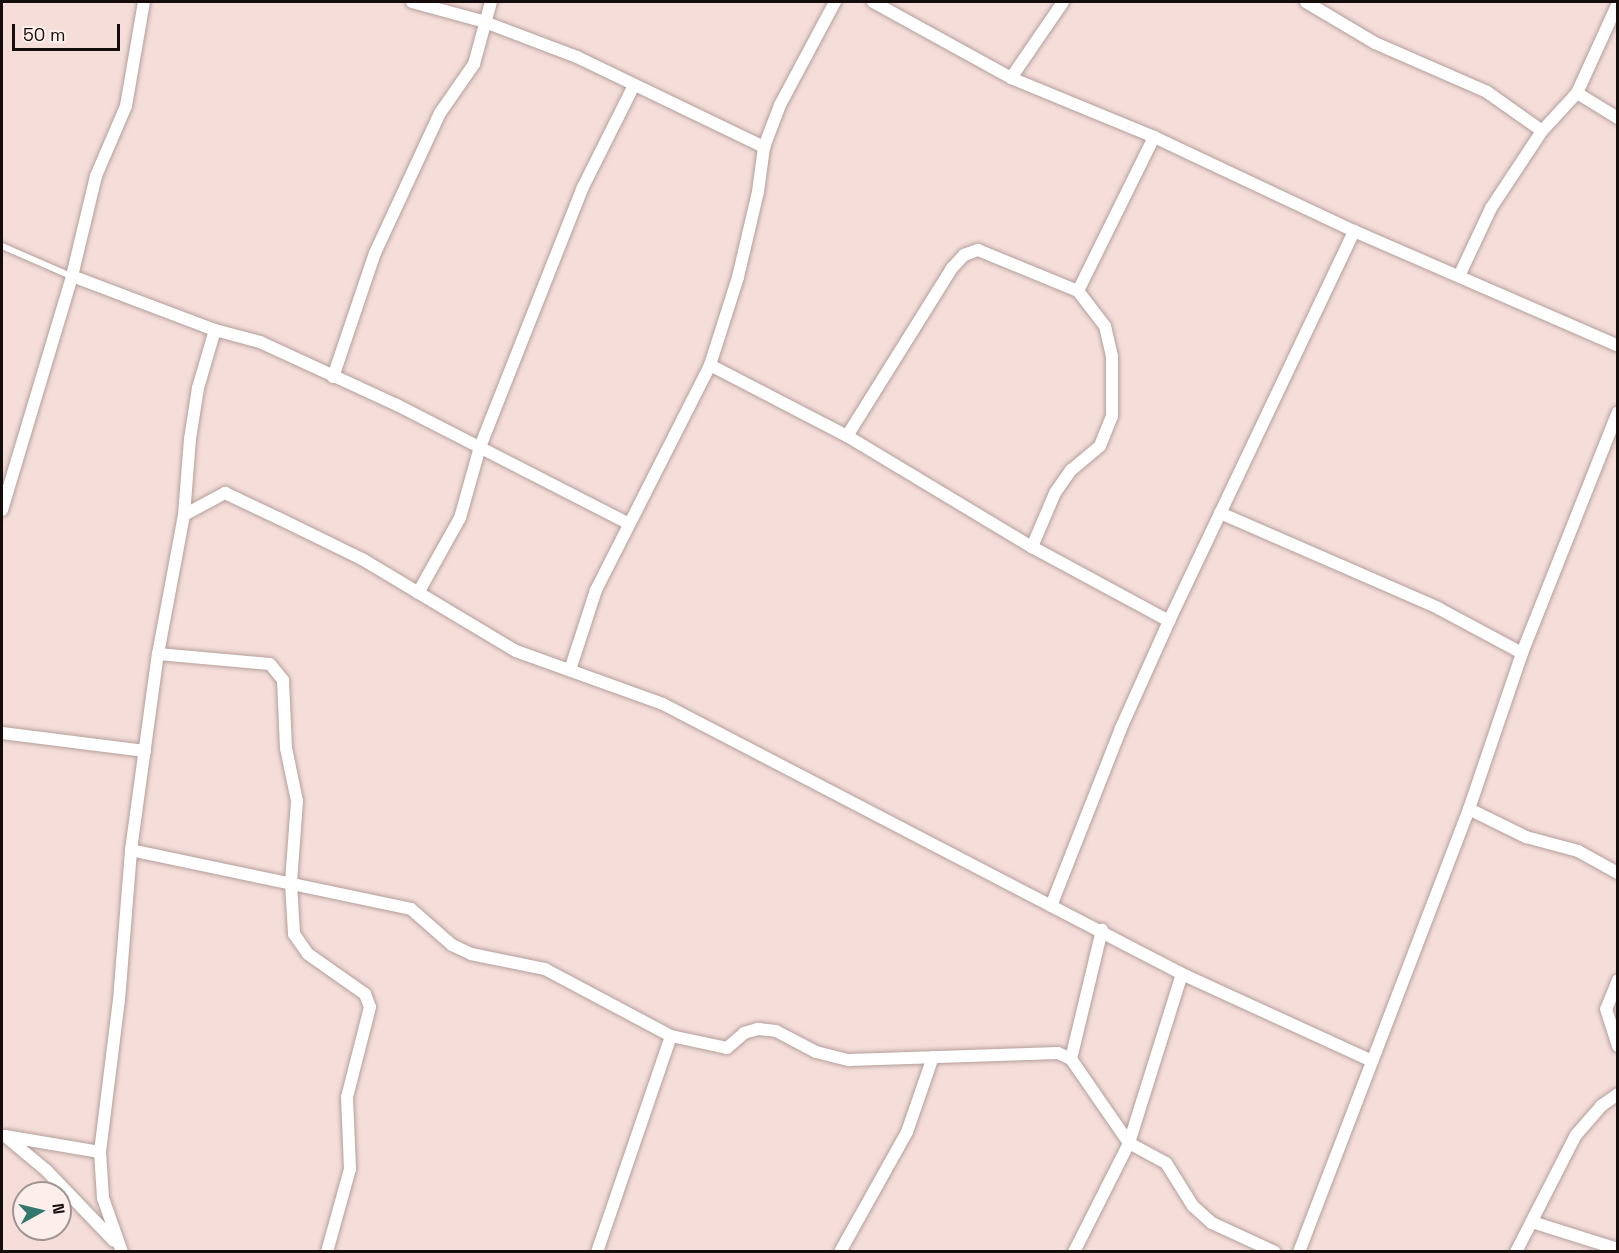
<!DOCTYPE html>
<html>
<head>
<meta charset="utf-8">
<style>
  body { margin:0 }
  #map { position:relative; width:1619px; height:1253px; overflow:hidden; background:#f5deda; font-family:"Space Grotesk",sans-serif }
  div>[style] { position:absolute }
  .roads { filter:drop-shadow(0 0 2px #b49f9b) drop-shadow(0 0 2px #b49f9b) }
  .lane>* { height:6px; margin:-3px; padding:0 3px; transform-origin:3px; border-radius:3px; background:#fff }
  .street>* { height:12px; margin:-6px; padding:0 6px; transform-origin:6px; border-radius:6px; background:#fff }
  span { translate:-50% -50%; white-space:nowrap; text-align:center; line-height:1.15; -webkit-text-stroke:6px #fceeeb; paint-order:stroke }
  .frame { position:absolute; inset:0; border:3px solid #150d0c; pointer-events:none }
  .north { position:absolute; left:12px; top:1181px; width:60px; height:60px; box-sizing:border-box; background:#fceeeb; border:2px solid #a09492; border-radius:50%; rotate:82deg; font-size:16px; font-weight:700; line-height:24px; text-align:center; color:#150d0c }
  .north::after { content:''; display:block; margin:auto; width:21px; height:27px; background:#33786d; clip-path:polygon(50% 0,100% 100%,50% 72%,0 100%) }
  .scale { position:absolute; left:12px; top:24px; width:108px; height:27px; box-sizing:border-box; border:3px solid #150d0c; border-top:0; padding-left:8px; font-size:18px; line-height:21px; white-space:nowrap; color:#150d0c; -webkit-text-stroke:4px #fceeeb; paint-order:stroke }
</style>
</head>
<body>
<div id="map">
  <div class="roads">
    <div class="lane">
      <i style="left:2px;top:246px;width:75px;rotate:23.5deg"></i>
    </div>
    <div class="street">
      <i style="left:412px;top:2px;width:73px;rotate:15.2deg"></i>
      <i style="left:482px;top:21px;width:102px;rotate:20.8deg"></i>
      <i style="left:577px;top:57px;width:208px;rotate:25.7deg"></i>
      <i style="left:873px;top:2px;width:158px;rotate:28.8deg"></i>
      <i style="left:1011px;top:78px;width:155px;rotate:22.4deg"></i>
      <i style="left:1154px;top:137px;width:221px;rotate:25.2deg"></i>
      <i style="left:1354px;top:231px;width:288px;rotate:23.5deg"></i>
      <i style="left:1306px;top:2px;width:80px;rotate:30.7deg"></i>
      <i style="left:1375px;top:43px;width:122px;rotate:23.6deg"></i>
      <i style="left:1487px;top:92px;width:67px;rotate:35.3deg"></i>
      <i style="left:1011px;top:78px;width:92px;rotate:-55.6deg"></i>
      <i style="left:1577px;top:93px;width:48px;rotate:31.4deg"></i>
      <i style="left:1460px;top:274px;width:73px;rotate:-64.8deg"></i>
      <i style="left:1491px;top:208px;width:92px;rotate:-56.5deg"></i>
      <i style="left:1542px;top:131px;width:52px;rotate:-47.4deg"></i>
      <i style="left:1577px;top:93px;width:99px;rotate:-65.5deg"></i>
      <i style="left:72px;top:276px;width:153px;rotate:20.7deg"></i>
      <i style="left:215px;top:330px;width:47px;rotate:14.9deg"></i>
      <i style="left:260px;top:342px;width:151px;rotate:24.7deg"></i>
      <i style="left:397px;top:405px;width:259px;rotate:27.1deg"></i>
      <i style="left:1078px;top:291px;width:172px;rotate:-63.7deg"></i>
      <i style="left:710px;top:365px;width:154px;rotate:27.4deg"></i>
      <i style="left:847px;top:436px;width:216px;rotate:31deg"></i>
      <i style="left:1032px;top:547px;width:156px;rotate:28.4deg"></i>
      <i style="left:333px;top:377px;width:131px;rotate:-71.3deg"></i>
      <i style="left:375px;top:253px;width:154px;rotate:-65.1deg"></i>
      <i style="left:440px;top:113px;width:60px;rotate:-55.2deg"></i>
      <i style="left:474px;top:64px;width:64px;rotate:-74.7deg"></i>
      <i style="left:847px;top:436px;width:198px;rotate:-58deg"></i>
      <i style="left:952px;top:268px;width:18px;rotate:-47deg"></i>
      <i style="left:964px;top:255px;width:15px;rotate:-20deg"></i>
      <i style="left:978px;top:250px;width:108px;rotate:22.3deg"></i>
      <i style="left:1078px;top:291px;width:44px;rotate:52.4deg"></i>
      <i style="left:1105px;top:326px;width:31px;rotate:77deg"></i>
      <i style="left:1112px;top:356px;width:60px;rotate:90deg"></i>
      <i style="left:1112px;top:416px;width:32px;rotate:112deg"></i>
      <i style="left:1100px;top:446px;width:38px;rotate:140deg"></i>
      <i style="left:1071px;top:470px;width:28px;rotate:125deg"></i>
      <i style="left:1055px;top:493px;width:59px;rotate:113.1deg"></i>
      <i style="left:2px;top:510px;width:244px;rotate:-73.3deg"></i>
      <i style="left:72px;top:276px;width:103px;rotate:-76.5deg"></i>
      <i style="left:96px;top:176px;width:76px;rotate:-66.8deg"></i>
      <i style="left:126px;top:106px;width:106px;rotate:-80.2deg"></i>
      <i style="left:1220px;top:513px;width:238px;rotate:23.5deg"></i>
      <i style="left:1438px;top:608px;width:95px;rotate:28.2deg"></i>
      <i style="left:184px;top:515px;width:47px;rotate:-28.2deg"></i>
      <i style="left:225px;top:493px;width:59px;rotate:25.3deg"></i>
      <i style="left:278px;top:518px;width:93px;rotate:26deg"></i>
      <i style="left:362px;top:559px;width:179px;rotate:30.9deg"></i>
      <i style="left:516px;top:651px;width:156px;rotate:19.8deg"></i>
      <i style="left:663px;top:704px;width:585px;rotate:27.48deg"></i>
      <i style="left:1182px;top:974px;width:209px;rotate:24.6deg"></i>
      <i style="left:418px;top:593px;width:86px;rotate:-60.8deg"></i>
      <i style="left:460px;top:518px;width:74px;rotate:-74.3deg"></i>
      <i style="left:480px;top:447px;width:277px;rotate:-68.4deg"></i>
      <i style="left:582px;top:189px;width:114px;rotate:-63.4deg"></i>
      <i style="left:158px;top:654px;width:112px;rotate:5.1deg"></i>
      <i style="left:270px;top:664px;width:21px;rotate:51deg"></i>
      <i style="left:283px;top:680px;width:68px;rotate:87.5deg"></i>
      <i style="left:286px;top:748px;width:54px;rotate:78.3deg"></i>
      <i style="left:297px;top:801px;width:82px;rotate:94.2deg"></i>
      <i style="left:291px;top:883px;width:51px;rotate:86.6deg"></i>
      <i style="left:294px;top:934px;width:24px;rotate:55deg"></i>
      <i style="left:308px;top:954px;width:70px;rotate:35.1deg"></i>
      <i style="left:365px;top:994px;width:14px;rotate:69deg"></i>
      <i style="left:370px;top:1007px;width:93px;rotate:104.3deg"></i>
      <i style="left:347px;top:1097px;width:72px;rotate:87.6deg"></i>
      <i style="left:350px;top:1169px;width:86px;rotate:105.5deg"></i>
      <i style="left:570px;top:670px;width:84px;rotate:-72deg"></i>
      <i style="left:596px;top:590px;width:252px;rotate:-63.1deg"></i>
      <i style="left:710px;top:365px;width:92px;rotate:-72.3deg"></i>
      <i style="left:738px;top:277px;width:87px;rotate:-76.8deg"></i>
      <i style="left:758px;top:192px;width:45px;rotate:-82.4deg"></i>
      <i style="left:764px;top:147px;width:45px;rotate:-69.1deg"></i>
      <i style="left:780px;top:105px;width:117px;rotate:-61.9deg"></i>
      <i style="left:2px;top:733px;width:144px;rotate:7.2deg"></i>
      <i style="left:1469px;top:809px;width:64px;rotate:26.2deg"></i>
      <i style="left:1526px;top:837px;width:54px;rotate:15.1deg"></i>
      <i style="left:1578px;top:851px;width:46px;rotate:28.8deg"></i>
      <i style="left:131px;top:850px;width:286px;rotate:11.9deg"></i>
      <i style="left:411px;top:909px;width:55px;rotate:41.3deg"></i>
      <i style="left:452px;top:945px;width:21px;rotate:25deg"></i>
      <i style="left:471px;top:954px;width:76px;rotate:11.5deg"></i>
      <i style="left:545px;top:969px;width:143px;rotate:28deg"></i>
      <i style="left:671px;top:1036px;width:228px;rotate:108.9deg"></i>
      <i style="left:1051px;top:906px;width:191px;rotate:-68.5deg"></i>
      <i style="left:1121px;top:728px;width:117px;rotate:-65.8deg"></i>
      <i style="left:1169px;top:621px;width:432px;rotate:-64.6deg"></i>
      <i style="left:1618px;top:980px;width:31px;rotate:112deg"></i>
      <i style="left:1606px;top:1009px;width:39px;rotate:72deg"></i>
      <i style="left:671px;top:1036px;width:57px;rotate:12.1deg"></i>
      <i style="left:727px;top:1048px;width:23px;rotate:-41deg"></i>
      <i style="left:744px;top:1033px;width:15px;rotate:-16deg"></i>
      <i style="left:758px;top:1029px;width:18px;rotate:6deg"></i>
      <i style="left:776px;top:1031px;width:45px;rotate:27.7deg"></i>
      <i style="left:816px;top:1052px;width:34px;rotate:14deg"></i>
      <i style="left:849px;top:1060px;width:209px;rotate:-1.9deg"></i>
      <i style="left:1058px;top:1053px;width:14px;rotate:25deg"></i>
      <i style="left:1071px;top:1059px;width:102px;rotate:55.4deg"></i>
      <i style="left:1129px;top:1143px;width:42px;rotate:28.4deg"></i>
      <i style="left:1166px;top:1163px;width:51px;rotate:57.9deg"></i>
      <i style="left:1193px;top:1206px;width:25px;rotate:42deg"></i>
      <i style="left:1212px;top:1223px;width:69px;rotate:24.7deg"></i>
      <i style="left:1071px;top:1059px;width:133px;rotate:-76.5deg"></i>
      <i style="left:5px;top:1136px;width:53px;rotate:39.7deg"></i>
      <i style="left:46px;top:1170px;width:98px;rotate:46.2deg"></i>
      <i style="left:5px;top:1136px;width:96px;rotate:9.6deg"></i>
      <i style="left:1532px;top:1222px;width:90px;rotate:17.4deg"></i>
      <i style="left:122px;top:1252px;width:57px;rotate:-109.4deg"></i>
      <i style="left:103px;top:1198px;width:46px;rotate:-93.7deg"></i>
      <i style="left:100px;top:1152px;width:153px;rotate:-82.9deg"></i>
      <i style="left:119px;top:1000px;width:150px;rotate:-85.4deg"></i>
      <i style="left:131px;top:850px;width:198px;rotate:-82.2deg"></i>
      <i style="left:158px;top:654px;width:141px;rotate:-79.4deg"></i>
      <i style="left:184px;top:515px;width:76px;rotate:-85.5deg"></i>
      <i style="left:190px;top:439px;width:52px;rotate:-81.1deg"></i>
      <i style="left:198px;top:388px;width:60px;rotate:-73.7deg"></i>
      <i style="left:840px;top:1252px;width:137px;rotate:-60.8deg"></i>
      <i style="left:907px;top:1132px;width:79px;rotate:-70.9deg"></i>
      <i style="left:1074px;top:1252px;width:122px;rotate:-63.2deg"></i>
      <i style="left:1129px;top:1143px;width:177px;rotate:-72.6deg"></i>
      <i style="left:1299px;top:1252px;width:474px;rotate:-69deg"></i>
      <i style="left:1469px;top:809px;width:165px;rotate:-71.2deg"></i>
      <i style="left:1522px;top:653px;width:259px;rotate:-68.3deg"></i>
      <i style="left:1516px;top:1252px;width:131px;rotate:-62.9deg"></i>
      <i style="left:1576px;top:1135px;width:38px;rotate:-49deg"></i>
      <i style="left:1601px;top:1106px;width:21px;rotate:-35deg"></i>
    </div>
  </div>
  <div class="frame"></div>
  <div class="north">N</div>
  <div class="scale">50 m</div>
</div>
</body>
</html>
